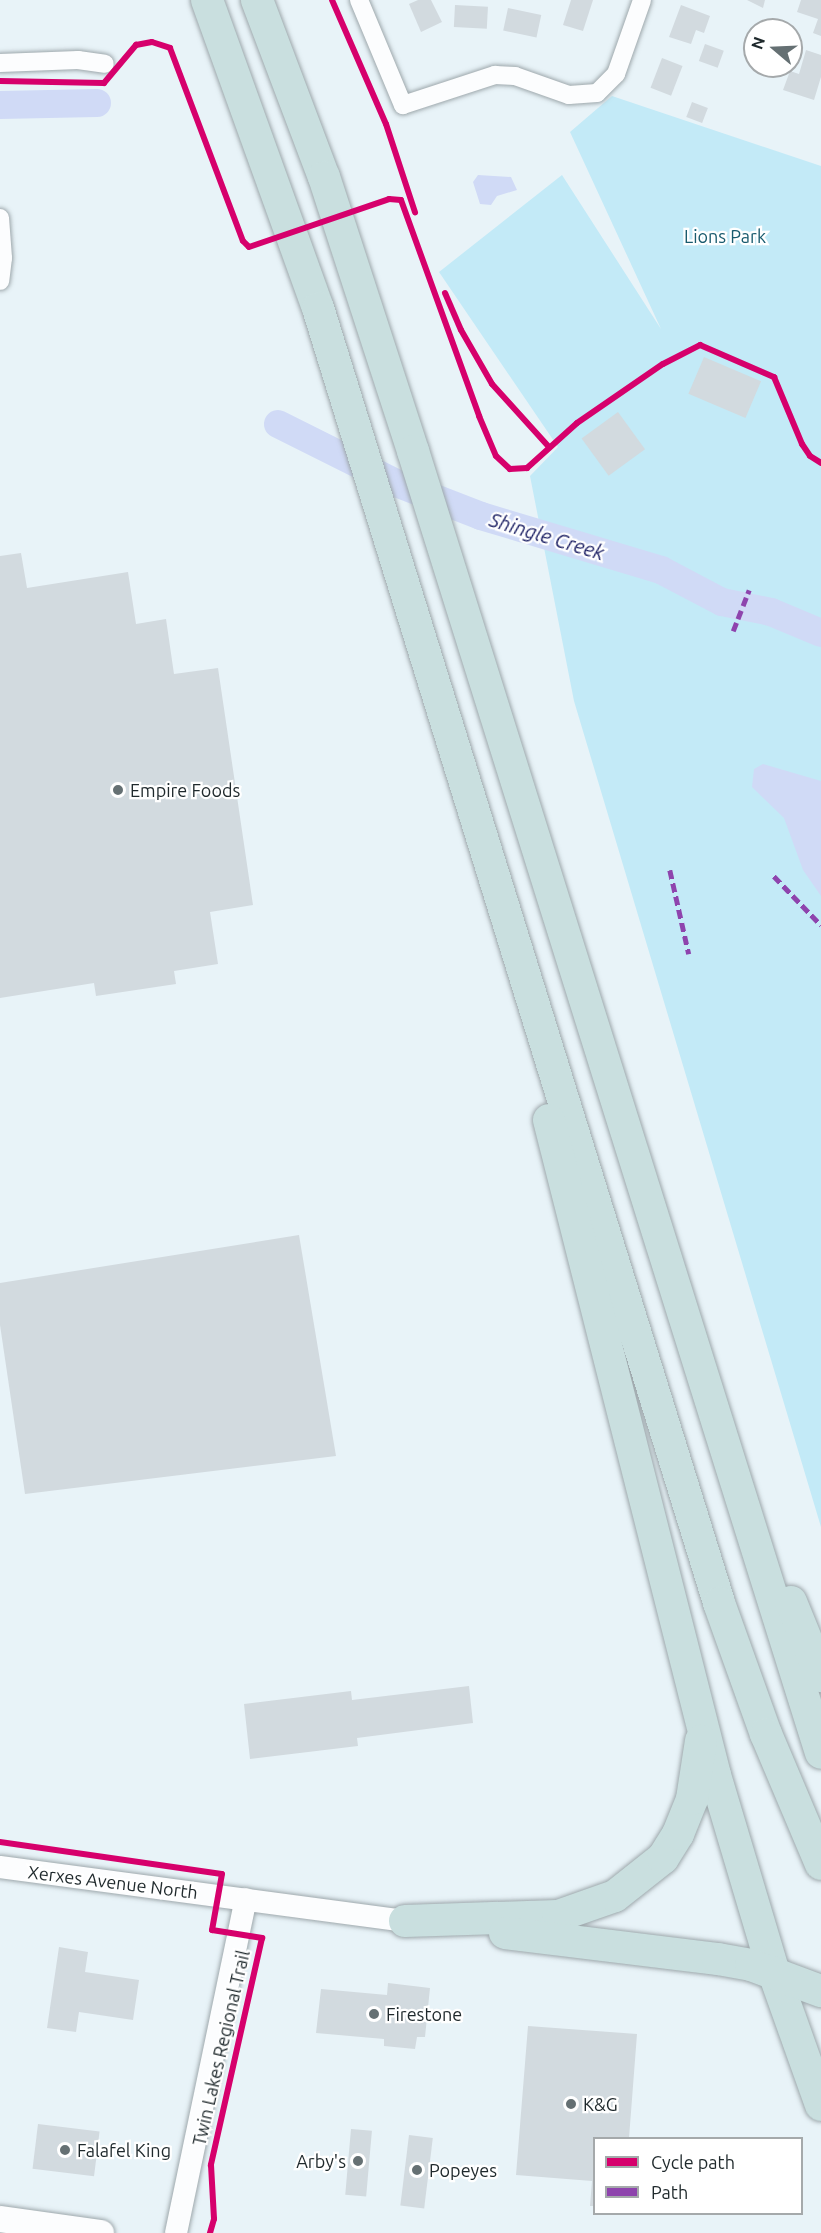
<!DOCTYPE html>
<html>
<head>
<meta charset="utf-8">
<style>
  body { margin:0 }
  #map { position:relative; width:821px; height:2233px; overflow:hidden; background:#e8f3f8; font-family:Ubuntu,sans-serif }
  div>[style] { position:absolute }
  .green>* { inset:0; background:#c3eaf7 }
  .water>* { inset:0; background:#d0daf6 }
  .river>* { height:28px; margin:-14px; padding:0 14px; transform-origin:14px; border-radius:14px; background:#d0daf6 }
  .building>* { inset:0; background:#d2dadf; transform-origin:0 0 }
  .roads { filter:drop-shadow(0 0 2px #9ea8ac) drop-shadow(0 0 2px #9ea8ac) }
  .minor>* { height:18px; margin:-9px; padding:0 9px; transform-origin:9px; border-radius:9px; background:#fcfdfe }
  .tertiary>* { height:22px; margin:-11px; padding:0 11px; transform-origin:11px; border-radius:11px; background:#fcfdfe }
  .secondary>* { height:26px; margin:-13px; padding:0 13px; transform-origin:13px; border-radius:13px; background:#fcfdfe }
  .motorway>* { height:32px; margin:-16px; padding:0 16px; transform-origin:16px; border-radius:16px; background:#c9dfdf }
  .quiet>* { height:4.5px; margin-top:-2.25px; transform-origin:0; background:repeating-linear-gradient(90deg,#8e44ad 0 9px,transparent 0 13.5px) }
  .cycleway>* { height:6px; margin:-3px; padding:0 3px; transform-origin:3px; border-radius:3px; background:#d6006c }
  .dots>* { width:16px; height:16px; translate:-50% -50%; box-sizing:border-box; border:3px solid #fff; border-radius:50% }
  span { translate:-50% -50%; white-space:nowrap; text-align:center; line-height:1.15; -webkit-text-stroke:4.5px #fff; paint-order:stroke }
  .park-label { font-size:18px; color:#195b6e }
  .poi-label { font-size:18px; color:#1f292c }
  .left { translate:0 -50%; text-align:left }
  .right { translate:-100% -50%; text-align:right }
  .street-label { font-size:18px; color:#1f292c }
  .water-label { font-size:20px; color:#1b1f63; font-style:italic }
  .legend { position:absolute; left:593px; top:2137px; width:210px; height:78px; box-sizing:border-box; background:#fff; border:2px solid #a5a9ab; margin:0; padding:8px 10px; list-style:none; font-size:18px; color:#1f292c }
  .legend li { display:flex; align-items:center; gap:12px; height:30px }
  .legend b { width:30px; border:2px solid #a5a9ab }
  .north { position:absolute; left:743px; top:18px; width:60px; height:60px; box-sizing:border-box; background:#fff; border:2px solid #a5a9ab; border-radius:50%; rotate:289deg; font-size:16px; font-weight:700; line-height:24px; text-align:center; color:#1f292c }
  .north::after { content:''; display:block; margin:auto; width:21px; height:27px; background:#657073; clip-path:polygon(50% 0,100% 100%,50% 72%,0 100%) }
</style>
</head>
<body>
<div id="map">
  <div class="green">
    <i style="clip-path:polygon(612px 96px,821px 166px,821px 1527px,574px 701px,530px 476px,558px 447px,439px 272px,562px 175px,661px 329px,570px 132px)"></i>
  </div>
  <div class="water">
    <i style="clip-path:polygon(478px 175px,511px 177px,517px 190px,497px 196px,491px 205px,480px 204px,473px 182px)"></i>
    <i style="clip-path:polygon(763px 764px,821px 781px,821px 896px,803px 870px,784px 818px,752px 787px,754px 769px)"></i>
  </div>
  <div class="river">
    <i style="left:0;top:105px;width:97px;rotate:-1.2deg"></i>
    <i style="left:278px;top:424px;width:132px;rotate:26.6deg"></i>
    <i style="left:396px;top:483px;width:91px;rotate:21.2deg"></i>
    <i style="left:481px;top:516px;width:188px;rotate:16.7deg"></i>
    <i style="left:661px;top:570px;width:69px;rotate:27.7deg"></i>
    <i style="left:722px;top:602px;width:50px;rotate:11.5deg"></i>
    <i style="left:771px;top:612px;width:54px;rotate:22.8deg"></i>
  </div>
  <div class="building">
    <i style="clip-path:polygon(418px 0,431px 0,442px 22px,421px 32px,409px 4px)"></i>
    <i style="clip-path:polygon(571px 0,593px 0,583px 31px,563px 25px)"></i>
    <i style="clip-path:polygon(747px 0,765px 0,763px 8px)"></i>
    <i style="clip-path:polygon(801px 0,821px 0,821px 36px,813px 33px,818px 19px,797px 12px)"></i>
    <i style="left:455px;top:5px;width:33px;height:22px;rotate:3deg"></i>
    <i style="clip-path:polygon(681px 5px,710px 16px,704px 33px,696px 30px,691px 44px,669px 37px)"></i>
    <i style="left:508px;top:8px;width:34px;height:23px;rotate:12deg"></i>
    <i style="left:705px;top:44px;width:20px;height:18px;rotate:20deg"></i>
    <i style="clip-path:polygon(806px 50px,821px 55px,821px 77px,814px 100px,783px 90px,790px 71px,799px 74px)"></i>
    <i style="left:662px;top:58px;width:22px;height:32px;rotate:21deg"></i>
    <i style="left:692px;top:102px;width:17px;height:16px;rotate:21deg"></i>
    <i style="left:704px;top:357px;width:62px;height:40px;rotate:23deg"></i>
    <i style="left:618px;top:412px;width:46px;height:45px;rotate:54deg"></i>
    <i style="clip-path:polygon(21px 553px,27px 588px,128px 572px,136px 624px,166px 619px,174px 674px,218px 668px,253px 905px,210px 912px,218px 964px,174px 971px,176px 984px,96px 996px,94px 983px,0 998px,0 556px)"></i>
    <i style="clip-path:polygon(299px 1235px,336px 1456px,25px 1494px,0 1325px,0 1283px)"></i>
    <i style="clip-path:polygon(469px 1686px,473px 1723px,357px 1738px,358px 1746px,250px 1759px,244px 1704px,351px 1691px,352px 1700px)"></i>
    <i style="clip-path:polygon(59px 1947px,88px 1952px,85px 1972px,139px 1980px,133px 2020px,79px 2012px,76px 2032px,47px 2028px)"></i>
    <i style="clip-path:polygon(388px 1983px,430px 1988px,425px 2037px,417px 2037px,415px 2049px,384px 2046px,384px 2039px,316px 2033px,321px 1989px,387px 1995px)"></i>
    <i style="clip-path:polygon(528px 2026px,637px 2034px,629px 2138px,594px 2138px,594px 2206px,590px 2206px,592px 2181px,516px 2175px)"></i>
    <i style="left:38px;top:2124px;width:62px;height:45px;rotate:7deg"></i>
    <i style="left:351px;top:2129px;width:21px;height:66px;rotate:5deg"></i>
    <i style="left:409px;top:2135px;width:24px;height:71px;rotate:7deg"></i>
  </div>
  <div class="roads">
    <div class="minor">
      <i style="left:359px;top:0;width:114px;rotate:67.3deg"></i>
      <i style="left:403px;top:105px;width:97px;rotate:-18.1deg"></i>
      <i style="left:495px;top:75px;width:20px;rotate:3deg"></i>
      <i style="left:515px;top:76px;width:57px;rotate:19.4deg"></i>
      <i style="left:569px;top:95px;width:28px;rotate:-4deg"></i>
      <i style="left:597px;top:93px;width:27px;rotate:-45deg"></i>
      <i style="left:616px;top:74px;width:78px;rotate:-70.6deg"></i>
      <i style="left:0;top:63px;width:78px;rotate:-2.2deg"></i>
      <i style="left:78px;top:60px;width:27px;rotate:8deg"></i>
      <i style="left:0;top:218px;width:40px;rotate:85.7deg"></i>
      <i style="left:3px;top:258px;width:23px;rotate:97deg"></i>
    </div>
    <div class="tertiary">
      <i style="left:0;top:1867px;width:425px;rotate:7.6deg"></i>
      <i style="left:176px;top:2233px;width:341px;rotate:-78.2deg"></i>
    </div>
    <div class="secondary">
      <i style="left:0;top:2219px;width:102px;rotate:7.9deg"></i>
    </div>
    <div class="motorway">
      <i style="left:207px;top:0;width:327px;rotate:70.2deg"></i>
      <i style="left:318px;top:308px;width:1356px;rotate:72.79deg"></i>
      <i style="left:719px;top:1603px;width:139px;rotate:70.3deg"></i>
      <i style="left:766px;top:1734px;width:141px;rotate:67.1deg"></i>
      <i style="left:257px;top:0;width:189px;rotate:69.3deg"></i>
      <i style="left:324px;top:177px;width:288px;rotate:72deg"></i>
      <i style="left:413px;top:451px;width:1364px;rotate:72.6deg"></i>
      <i style="left:549px;top:1120px;width:676px;rotate:75.78deg"></i>
      <i style="left:715px;top:1775px;width:207px;rotate:73.4deg"></i>
      <i style="left:774px;top:1973px;width:140px;rotate:70.4deg"></i>
      <i style="left:791px;top:1602px;width:80px;rotate:67.9deg"></i>
      <i style="left:405px;top:1921px;width:153px;rotate:-1.9deg"></i>
      <i style="left:558px;top:1916px;width:60px;rotate:-19.3deg"></i>
      <i style="left:615px;top:1896px;width:61px;rotate:-38.4deg"></i>
      <i style="left:663px;top:1858px;width:28px;rotate:-58deg"></i>
      <i style="left:678px;top:1834px;width:38px;rotate:-68deg"></i>
      <i style="left:692px;top:1799px;width:59px;rotate:-81.2deg"></i>
      <i style="left:505px;top:1933px;width:215px;rotate:7deg"></i>
      <i style="left:718px;top:1959px;width:34px;rotate:10deg"></i>
      <i style="left:751px;top:1965px;width:75px;rotate:20.4deg"></i>
    </div>
  </div>
  <div class="quiet">
    <i style="left:733px;top:631px;width:44px;rotate:-68.7deg"></i>
    <i style="left:670px;top:870px;width:86px;rotate:77.3deg"></i>
    <i style="left:774px;top:876px;width:68px;rotate:46.2deg"></i>
  </div>
  <div class="cycleway">
    <i style="left:332px;top:0;width:135px;rotate:66.5deg"></i>
    <i style="left:386px;top:124px;width:93px;rotate:71.8deg"></i>
    <i style="left:0;top:81px;width:104px;rotate:1.1deg"></i>
    <i style="left:104px;top:83px;width:50px;rotate:-49.9deg"></i>
    <i style="left:136px;top:45px;width:16px;rotate:-11deg"></i>
    <i style="left:152px;top:42px;width:19px;rotate:18deg"></i>
    <i style="left:170px;top:48px;width:206px;rotate:69.3deg"></i>
    <i style="left:243px;top:241px;width:8px;rotate:45deg"></i>
    <i style="left:249px;top:247px;width:148px;rotate:-18.9deg"></i>
    <i style="left:389px;top:199px;width:12px;rotate:5deg"></i>
    <i style="left:401px;top:200px;width:230px;rotate:70.1deg"></i>
    <i style="left:479px;top:416px;width:43px;rotate:67deg"></i>
    <i style="left:496px;top:456px;width:19px;rotate:43deg"></i>
    <i style="left:510px;top:469px;width:17px;rotate:-3deg"></i>
    <i style="left:527px;top:468px;width:67px;rotate:-42deg"></i>
    <i style="left:577px;top:423px;width:104px;rotate:-34.5deg"></i>
    <i style="left:663px;top:364px;width:42px;rotate:-27.2deg"></i>
    <i style="left:700px;top:345px;width:81px;rotate:23.4deg"></i>
    <i style="left:774px;top:377px;width:73px;rotate:67.3deg"></i>
    <i style="left:802px;top:444px;width:14px;rotate:56deg"></i>
    <i style="left:810px;top:456px;width:13px;rotate:32deg"></i>
    <i style="left:445px;top:293px;width:40px;rotate:66.6deg"></i>
    <i style="left:461px;top:330px;width:62px;rotate:60.1deg"></i>
    <i style="left:492px;top:384px;width:84px;rotate:47.9deg"></i>
    <i style="left:0;top:1842px;width:224px;rotate:8.2deg"></i>
    <i style="left:222px;top:1874px;width:57px;rotate:100.1deg"></i>
    <i style="left:212px;top:1930px;width:51px;rotate:9.1deg"></i>
    <i style="left:262px;top:1938px;width:233px;rotate:102.7deg"></i>
    <i style="left:211px;top:2165px;width:54px;rotate:86.8deg"></i>
    <i style="left:214px;top:2219px;width:15px;rotate:106deg"></i>
  </div>
  <div class="dots">
    <i style="left:118px;top:790px;background:#657073"></i>
    <i style="left:374px;top:2014px;background:#657073"></i>
    <i style="left:571px;top:2104px;background:#657073"></i>
    <i style="left:65px;top:2150px;background:#657073"></i>
    <i style="left:358px;top:2161px;background:#657073"></i>
    <i style="left:417px;top:2170px;background:#657073"></i>
  </div>
  <div class="park-label">
    <span style="left:725px;top:236px">Lions Park</span>
  </div>
  <div class="poi-label">
    <span class="left" style="left:130px;top:790px">Empire Foods</span>
    <span class="left" style="left:386px;top:2014px">Firestone</span>
    <span class="left" style="left:583px;top:2104px">K&amp;G</span>
    <span class="left" style="left:77px;top:2150px">Falafel King</span>
    <span class="right" style="left:346px;top:2161px">Arby's</span>
    <span class="left" style="left:429px;top:2170px">Popeyes</span>
  </div>
  <div class="street-label">
    <span style="left:113px;top:1882px;rotate:7deg">Xerxes Avenue North</span>
    <span style="left:221px;top:2048px;rotate:-77deg">Twin Lakes Regional Trail</span>
  </div>
  <div class="water-label">
    <span style="left:547px;top:536px;rotate:17deg">Shingle Creek</span>
  </div>
  <ul class="legend">
  <li><b style="height:8px;background:#d6006c"></b>Cycle path</li>
  <li><b style="height:8px;background:#8e44ad"></b>Path</li>
  </ul>
  <div class="north">N</div>
</div>
</body>
</html>
